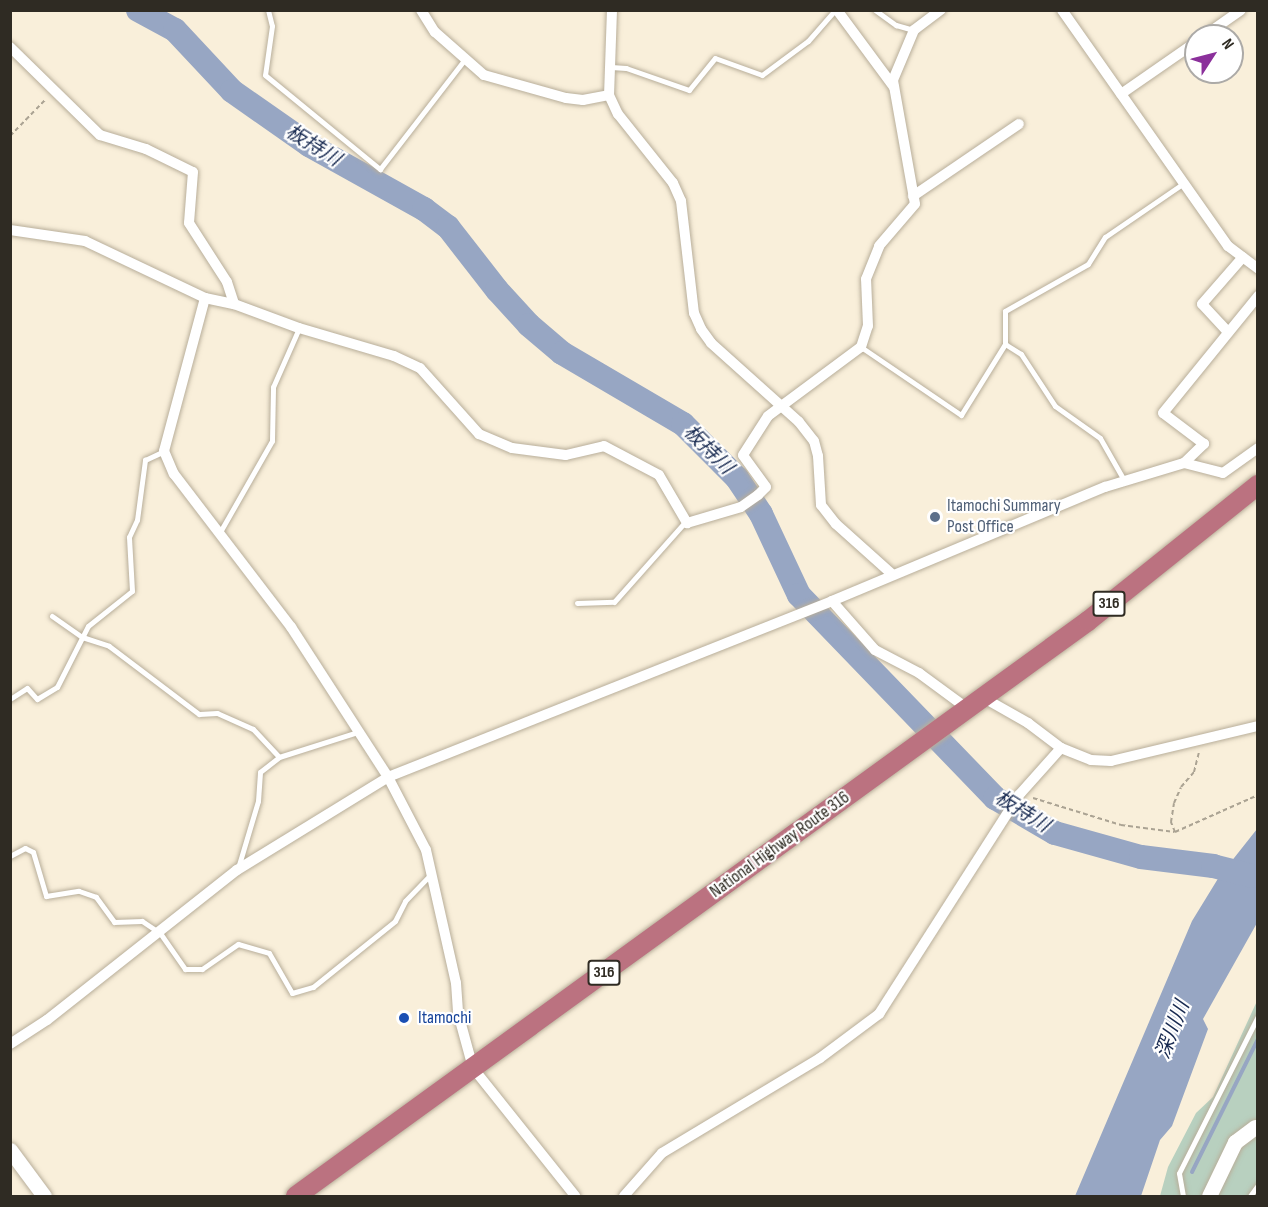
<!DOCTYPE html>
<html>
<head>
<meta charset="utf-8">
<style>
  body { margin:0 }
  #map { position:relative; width:1268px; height:1207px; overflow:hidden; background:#f9efda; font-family:"Sofia Sans Condensed","Noto Sans JP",sans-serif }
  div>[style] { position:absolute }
  .green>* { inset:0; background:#b8d0bf }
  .water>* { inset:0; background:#97a6c3 }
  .stream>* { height:4px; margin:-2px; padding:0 2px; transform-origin:2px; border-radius:2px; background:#97a6c3 }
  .river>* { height:24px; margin:-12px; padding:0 12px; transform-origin:12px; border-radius:12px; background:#97a6c3 }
  .path>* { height:2px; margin-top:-1px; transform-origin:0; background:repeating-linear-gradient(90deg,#aba393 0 4.5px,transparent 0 7.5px) }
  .roads { filter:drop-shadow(0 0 2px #b8ae9a) drop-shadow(0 0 2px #b8ae9a) }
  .lane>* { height:5px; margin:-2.5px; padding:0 2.5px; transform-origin:2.5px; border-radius:2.5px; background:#fff }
  .street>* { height:10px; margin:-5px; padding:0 5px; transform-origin:5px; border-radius:5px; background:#fff }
  .secondary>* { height:15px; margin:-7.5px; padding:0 7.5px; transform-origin:7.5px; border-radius:7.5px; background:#fff }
  .highway>* { height:20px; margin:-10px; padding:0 10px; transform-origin:10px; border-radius:10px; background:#bb7280 }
  .dots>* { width:16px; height:16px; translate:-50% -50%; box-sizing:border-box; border:3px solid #fff; border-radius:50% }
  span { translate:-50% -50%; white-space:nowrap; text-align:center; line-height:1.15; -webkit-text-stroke:4.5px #fff; paint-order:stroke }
  .shield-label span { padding:2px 4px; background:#fff; border:2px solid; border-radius:4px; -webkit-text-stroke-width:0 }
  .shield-label { font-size:16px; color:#2f2b23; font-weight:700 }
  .service-label { font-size:18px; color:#4e5e75 }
  .left { translate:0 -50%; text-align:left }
  .street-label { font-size:18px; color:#2f2b23 }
  .transit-label { font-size:18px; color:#164399 }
  .water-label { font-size:20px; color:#172950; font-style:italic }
  .frame { position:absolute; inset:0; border:12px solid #2f2b23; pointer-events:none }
  .north { position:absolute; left:1184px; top:24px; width:60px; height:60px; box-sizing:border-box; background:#fff; border:2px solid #acaaa7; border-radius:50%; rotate:54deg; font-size:16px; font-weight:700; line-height:24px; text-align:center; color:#2f2b23 }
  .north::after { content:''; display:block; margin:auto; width:21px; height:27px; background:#8b309b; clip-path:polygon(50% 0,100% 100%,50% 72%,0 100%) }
</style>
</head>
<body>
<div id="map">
  <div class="green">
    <i style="clip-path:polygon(1257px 1001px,1257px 1196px,1160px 1196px,1168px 1167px,1196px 1113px,1213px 1097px)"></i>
  </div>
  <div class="water">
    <i style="clip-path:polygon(1257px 829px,1257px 923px,1203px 1019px,1208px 1029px,1172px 1126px,1160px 1140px,1141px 1196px,1075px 1196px,1192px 921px,1219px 877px)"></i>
  </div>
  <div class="stream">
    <i style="left:1192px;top:1172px;width:148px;rotate:-63.6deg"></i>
  </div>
  <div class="river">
    <i style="left:138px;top:10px;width:42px;rotate:28.4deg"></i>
    <i style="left:175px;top:30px;width:83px;rotate:46.9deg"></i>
    <i style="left:232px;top:91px;width:94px;rotate:35deg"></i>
    <i style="left:309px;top:145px;width:132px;rotate:29.1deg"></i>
    <i style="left:424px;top:209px;width:30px;rotate:37deg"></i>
    <i style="left:448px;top:227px;width:80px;rotate:52.1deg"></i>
    <i style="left:497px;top:290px;width:47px;rotate:47.6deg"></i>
    <i style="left:529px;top:325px;width:43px;rotate:40.3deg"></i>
    <i style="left:562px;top:353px;width:140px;rotate:30.4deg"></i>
    <i style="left:683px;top:424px;width:76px;rotate:45deg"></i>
    <i style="left:737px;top:478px;width:43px;rotate:56.3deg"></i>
    <i style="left:761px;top:514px;width:89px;rotate:64.9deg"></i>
    <i style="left:799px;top:595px;width:282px;rotate:46deg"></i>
    <i style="left:995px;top:798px;width:69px;rotate:30.3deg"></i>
    <i style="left:1055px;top:833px;width:89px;rotate:15.6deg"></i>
    <i style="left:1141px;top:857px;width:73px;rotate:7.1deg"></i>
    <i style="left:1213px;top:866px;width:40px;rotate:14.4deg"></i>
  </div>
  <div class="path">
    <i style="left:10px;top:136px;width:52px;rotate:-45.8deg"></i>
    <i style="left:1033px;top:798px;width:92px;rotate:17.1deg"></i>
    <i style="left:1121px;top:825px;width:54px;rotate:7.4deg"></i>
    <i style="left:1175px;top:832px;width:91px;rotate:-24deg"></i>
    <i style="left:1175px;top:832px;width:11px;rotate:-112deg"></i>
    <i style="left:1171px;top:822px;width:19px;rotate:-81deg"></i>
    <i style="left:1174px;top:803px;width:17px;rotate:-66deg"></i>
    <i style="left:1181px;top:787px;width:20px;rotate:-49deg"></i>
    <i style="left:1194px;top:772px;width:21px;rotate:-76deg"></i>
  </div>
  <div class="roads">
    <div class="lane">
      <i style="left:268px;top:10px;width:16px;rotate:76deg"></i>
      <i style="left:272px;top:26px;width:49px;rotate:98.1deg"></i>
      <i style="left:265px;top:75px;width:149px;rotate:39.3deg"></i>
      <i style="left:380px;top:169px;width:139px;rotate:-52.3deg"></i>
      <i style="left:875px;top:10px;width:26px;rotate:36deg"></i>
      <i style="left:896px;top:25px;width:19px;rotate:16deg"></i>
      <i style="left:611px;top:67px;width:15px;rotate:4deg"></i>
      <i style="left:626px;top:68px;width:67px;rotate:19.2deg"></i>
      <i style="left:689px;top:90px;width:41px;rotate:-50.9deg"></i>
      <i style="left:715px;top:58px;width:50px;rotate:19.9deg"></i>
      <i style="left:762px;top:75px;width:57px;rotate:-36.5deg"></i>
      <i style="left:808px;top:41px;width:41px;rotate:-48.9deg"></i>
      <i style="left:1005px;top:344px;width:19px;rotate:32deg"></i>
      <i style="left:1021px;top:354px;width:62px;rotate:56.8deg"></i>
      <i style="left:1055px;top:406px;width:55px;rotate:35.4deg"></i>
      <i style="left:1100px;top:438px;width:48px;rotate:60.3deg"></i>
      <i style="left:861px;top:347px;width:121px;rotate:34.2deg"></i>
      <i style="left:961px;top:415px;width:84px;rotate:-58.2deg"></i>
      <i style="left:1005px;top:344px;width:33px;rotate:-90deg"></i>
      <i style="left:1005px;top:311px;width:95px;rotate:-29.5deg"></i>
      <i style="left:1088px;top:264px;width:32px;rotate:-58deg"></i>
      <i style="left:1105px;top:237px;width:96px;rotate:-34.4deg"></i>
      <i style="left:220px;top:532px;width:105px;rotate:-60.3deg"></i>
      <i style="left:272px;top:441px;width:54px;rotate:-88.9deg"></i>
      <i style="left:273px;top:387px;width:64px;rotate:-66.2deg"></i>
      <i style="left:577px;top:603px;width:37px;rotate:-2deg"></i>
      <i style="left:614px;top:602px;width:108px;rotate:-48.4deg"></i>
      <i style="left:52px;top:616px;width:37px;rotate:35deg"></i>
      <i style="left:82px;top:637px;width:28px;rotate:18deg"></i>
      <i style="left:109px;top:646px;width:113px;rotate:37.1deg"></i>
      <i style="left:199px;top:714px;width:18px;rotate:-3deg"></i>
      <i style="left:217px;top:713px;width:39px;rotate:24deg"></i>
      <i style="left:253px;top:729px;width:38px;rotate:47deg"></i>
      <i style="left:10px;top:699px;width:20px;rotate:-33deg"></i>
      <i style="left:27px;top:688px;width:15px;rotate:48deg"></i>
      <i style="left:37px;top:699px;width:23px;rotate:-31deg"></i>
      <i style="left:57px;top:687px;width:68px;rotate:-63.1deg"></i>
      <i style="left:88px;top:626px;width:56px;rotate:-38.5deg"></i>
      <i style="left:132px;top:591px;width:54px;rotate:-93.2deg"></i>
      <i style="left:129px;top:537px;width:19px;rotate:-65deg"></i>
      <i style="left:137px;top:520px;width:61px;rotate:-82.4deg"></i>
      <i style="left:145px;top:460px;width:21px;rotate:-25deg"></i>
      <i style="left:10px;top:856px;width:17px;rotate:-28deg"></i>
      <i style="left:25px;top:848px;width:9px;rotate:27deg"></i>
      <i style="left:33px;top:852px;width:46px;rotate:73.5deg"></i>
      <i style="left:46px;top:896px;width:33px;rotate:-9deg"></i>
      <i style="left:79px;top:891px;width:18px;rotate:19deg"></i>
      <i style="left:96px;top:897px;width:31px;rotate:54deg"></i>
      <i style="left:114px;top:922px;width:28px;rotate:-2deg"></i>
      <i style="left:142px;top:921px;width:22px;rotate:34deg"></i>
      <i style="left:160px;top:933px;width:44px;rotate:55.2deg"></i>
      <i style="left:185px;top:969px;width:17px"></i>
      <i style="left:202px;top:969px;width:44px;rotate:-34.8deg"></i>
      <i style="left:238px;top:944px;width:32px;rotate:16deg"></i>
      <i style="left:269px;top:953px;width:46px;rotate:60.1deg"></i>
      <i style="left:292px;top:993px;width:22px;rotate:-16deg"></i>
      <i style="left:313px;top:987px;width:105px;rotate:-38.8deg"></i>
      <i style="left:395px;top:921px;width:22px;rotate:-63deg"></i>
      <i style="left:405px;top:901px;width:37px;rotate:-46deg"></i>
      <i style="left:238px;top:868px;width:70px;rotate:-73.4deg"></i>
      <i style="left:258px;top:801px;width:29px;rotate:-86deg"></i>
      <i style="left:260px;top:772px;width:24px;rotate:-38deg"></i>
      <i style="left:279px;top:757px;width:83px;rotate:-17.6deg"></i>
      <i style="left:1183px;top:1196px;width:23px;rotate:-100deg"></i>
      <i style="left:1179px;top:1173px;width:176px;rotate:-63.3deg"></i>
      <i style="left:1250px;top:1196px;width:14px;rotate:-54deg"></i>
    </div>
    <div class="street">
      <i style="left:421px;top:10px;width:26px;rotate:58deg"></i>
      <i style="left:435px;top:32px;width:65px;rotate:41.3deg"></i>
      <i style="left:484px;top:75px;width:85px;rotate:15.7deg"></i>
      <i style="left:566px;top:98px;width:17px;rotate:7deg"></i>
      <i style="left:583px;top:100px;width:26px;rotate:-11deg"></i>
      <i style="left:612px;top:10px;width:85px;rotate:92deg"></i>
      <i style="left:609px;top:95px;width:21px;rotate:65deg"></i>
      <i style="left:618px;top:114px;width:88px;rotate:51.4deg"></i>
      <i style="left:673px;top:183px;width:20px;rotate:66deg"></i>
      <i style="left:681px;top:201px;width:113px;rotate:83.4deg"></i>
      <i style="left:694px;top:313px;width:17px;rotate:66deg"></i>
      <i style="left:701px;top:329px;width:17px;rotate:54deg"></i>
      <i style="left:711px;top:343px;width:118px;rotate:41.9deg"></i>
      <i style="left:799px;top:422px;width:24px;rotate:52deg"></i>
      <i style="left:814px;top:441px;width:16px;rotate:75deg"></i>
      <i style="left:818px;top:456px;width:49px;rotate:86.5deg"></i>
      <i style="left:821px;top:505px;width:24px;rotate:52deg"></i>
      <i style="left:836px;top:524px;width:76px;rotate:41.8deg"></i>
      <i style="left:837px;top:10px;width:96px;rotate:53.5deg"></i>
      <i style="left:1062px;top:10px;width:289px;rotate:54.9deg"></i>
      <i style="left:1228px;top:246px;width:38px;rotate:37deg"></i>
      <i style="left:1204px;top:36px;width:45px;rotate:-35.1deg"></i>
      <i style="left:10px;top:47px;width:126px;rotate:44.4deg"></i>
      <i style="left:100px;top:135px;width:48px;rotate:16.9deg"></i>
      <i style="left:146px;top:149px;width:52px;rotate:26.1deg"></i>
      <i style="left:193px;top:172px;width:51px;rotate:94.5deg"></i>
      <i style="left:189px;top:223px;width:70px;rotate:57.2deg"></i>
      <i style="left:227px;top:282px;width:23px;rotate:72deg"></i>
      <i style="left:1121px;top:94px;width:91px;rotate:-34.7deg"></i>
      <i style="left:913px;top:196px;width:128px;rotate:-34.2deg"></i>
      <i style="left:10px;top:230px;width:76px;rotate:8.3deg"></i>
      <i style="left:85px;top:241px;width:133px;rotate:25.4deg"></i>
      <i style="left:205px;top:298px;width:30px;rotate:12deg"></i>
      <i style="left:234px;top:304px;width:69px;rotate:20.3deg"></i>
      <i style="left:299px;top:328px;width:99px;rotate:16.4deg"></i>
      <i style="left:394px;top:356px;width:29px;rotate:25deg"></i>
      <i style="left:420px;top:368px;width:89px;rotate:48.2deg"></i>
      <i style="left:479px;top:434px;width:36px;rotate:23deg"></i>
      <i style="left:512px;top:448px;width:54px;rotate:7.4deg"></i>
      <i style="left:566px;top:455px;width:39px;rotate:-13deg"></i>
      <i style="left:604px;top:446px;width:62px;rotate:27.8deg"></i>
      <i style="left:659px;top:475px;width:56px;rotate:59.7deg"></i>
      <i style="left:687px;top:523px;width:56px;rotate:-16.5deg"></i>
      <i style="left:741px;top:507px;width:21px;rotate:-35deg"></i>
      <i style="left:758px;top:495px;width:11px;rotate:-45deg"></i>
      <i style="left:766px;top:487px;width:39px;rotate:-126deg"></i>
      <i style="left:743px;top:455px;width:46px;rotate:-57.3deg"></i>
      <i style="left:768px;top:416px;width:116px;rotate:-36.6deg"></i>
      <i style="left:861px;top:347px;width:22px;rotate:-72deg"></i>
      <i style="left:868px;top:326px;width:47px;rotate:-92.4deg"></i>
      <i style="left:866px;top:279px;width:35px;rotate:-68deg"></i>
      <i style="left:879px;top:246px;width:55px;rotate:-49.4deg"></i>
      <i style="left:915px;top:204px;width:126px;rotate:-100.1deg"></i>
      <i style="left:893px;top:80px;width:54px;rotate:-67.2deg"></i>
      <i style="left:914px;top:30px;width:34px;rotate:-37deg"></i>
      <i style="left:205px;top:298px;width:158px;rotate:105deg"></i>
      <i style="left:164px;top:451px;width:25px;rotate:67deg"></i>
      <i style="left:174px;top:474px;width:193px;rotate:52.6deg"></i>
      <i style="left:291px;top:627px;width:179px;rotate:57.1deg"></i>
      <i style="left:388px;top:777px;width:82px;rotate:62.5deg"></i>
      <i style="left:426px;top:850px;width:136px;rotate:77.3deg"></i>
      <i style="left:456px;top:983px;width:30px;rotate:86deg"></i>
      <i style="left:458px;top:1013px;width:57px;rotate:74.7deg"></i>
      <i style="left:473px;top:1068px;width:164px;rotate:51.4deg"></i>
      <i style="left:1228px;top:332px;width:38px;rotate:-133deg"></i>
      <i style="left:1202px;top:304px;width:62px;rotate:-48.9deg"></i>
      <i style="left:1184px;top:463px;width:28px;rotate:-44deg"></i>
      <i style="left:1204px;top:444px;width:51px;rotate:-142.9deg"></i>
      <i style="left:1163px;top:413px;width:151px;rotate:-50.9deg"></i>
      <i style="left:832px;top:601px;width:65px;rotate:48.7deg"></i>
      <i style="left:875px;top:650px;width:50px;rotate:27.6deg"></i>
      <i style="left:919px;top:673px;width:61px;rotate:36.3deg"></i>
      <i style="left:984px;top:698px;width:51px;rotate:29.6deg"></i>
      <i style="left:1028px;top:723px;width:41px;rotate:37.1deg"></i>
      <i style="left:1061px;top:748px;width:32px;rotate:22deg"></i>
      <i style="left:1091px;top:760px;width:20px;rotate:3deg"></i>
      <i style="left:1111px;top:761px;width:151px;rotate:-13.4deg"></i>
      <i style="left:10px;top:1044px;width:44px;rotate:-33deg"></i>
      <i style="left:47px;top:1020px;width:242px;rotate:-38.3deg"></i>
      <i style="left:237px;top:870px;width:177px;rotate:-31.6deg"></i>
      <i style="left:388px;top:777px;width:478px;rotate:-21.6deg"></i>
      <i style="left:832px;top:601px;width:296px;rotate:-22.7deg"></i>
      <i style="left:1105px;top:487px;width:83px;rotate:-16.9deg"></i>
      <i style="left:1184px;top:463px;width:40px;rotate:14.4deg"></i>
      <i style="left:1223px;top:473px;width:43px;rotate:-35.5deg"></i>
      <i style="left:624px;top:1196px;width:57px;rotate:-48.5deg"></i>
      <i style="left:662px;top:1153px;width:184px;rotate:-31deg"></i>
      <i style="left:820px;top:1058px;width:74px;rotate:-36.7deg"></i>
      <i style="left:879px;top:1014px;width:260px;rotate:-57.4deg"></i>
      <i style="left:1019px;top:795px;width:63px;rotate:-48.2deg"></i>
    </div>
    <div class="secondary">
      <i style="left:10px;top:1150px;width:57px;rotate:53.5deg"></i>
      <i style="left:1209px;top:1196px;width:60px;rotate:-64.3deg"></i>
      <i style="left:1235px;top:1142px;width:25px;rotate:-37deg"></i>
    </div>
    <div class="highway">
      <i style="left:296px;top:1196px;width:979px;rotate:-35.98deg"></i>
      <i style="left:1088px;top:621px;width:218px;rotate:-38.7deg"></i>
    </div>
  </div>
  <div class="dots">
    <i style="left:935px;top:517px;background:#5c6f8a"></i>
    <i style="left:404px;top:1018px;background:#1a4fb4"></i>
  </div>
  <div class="shield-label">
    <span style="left:1109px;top:604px">316</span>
    <span style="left:604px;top:973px">316</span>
  </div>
  <div class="service-label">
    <span class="left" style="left:947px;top:517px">Itamochi Summary<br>Post Office</span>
  </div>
  <div class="street-label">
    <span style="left:780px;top:845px;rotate:-36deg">National Highway Route 316</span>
  </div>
  <div class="transit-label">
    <span class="left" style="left:418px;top:1018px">Itamochi</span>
  </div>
  <div class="water-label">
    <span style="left:313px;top:146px;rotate:32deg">板持川</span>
    <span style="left:708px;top:450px;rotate:45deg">板持川</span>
    <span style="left:1022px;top:812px;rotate:32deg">板持川</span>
    <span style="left:1173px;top:1030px;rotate:-69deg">深川川</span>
  </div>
  <div class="frame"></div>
  <div class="north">N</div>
</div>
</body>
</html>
